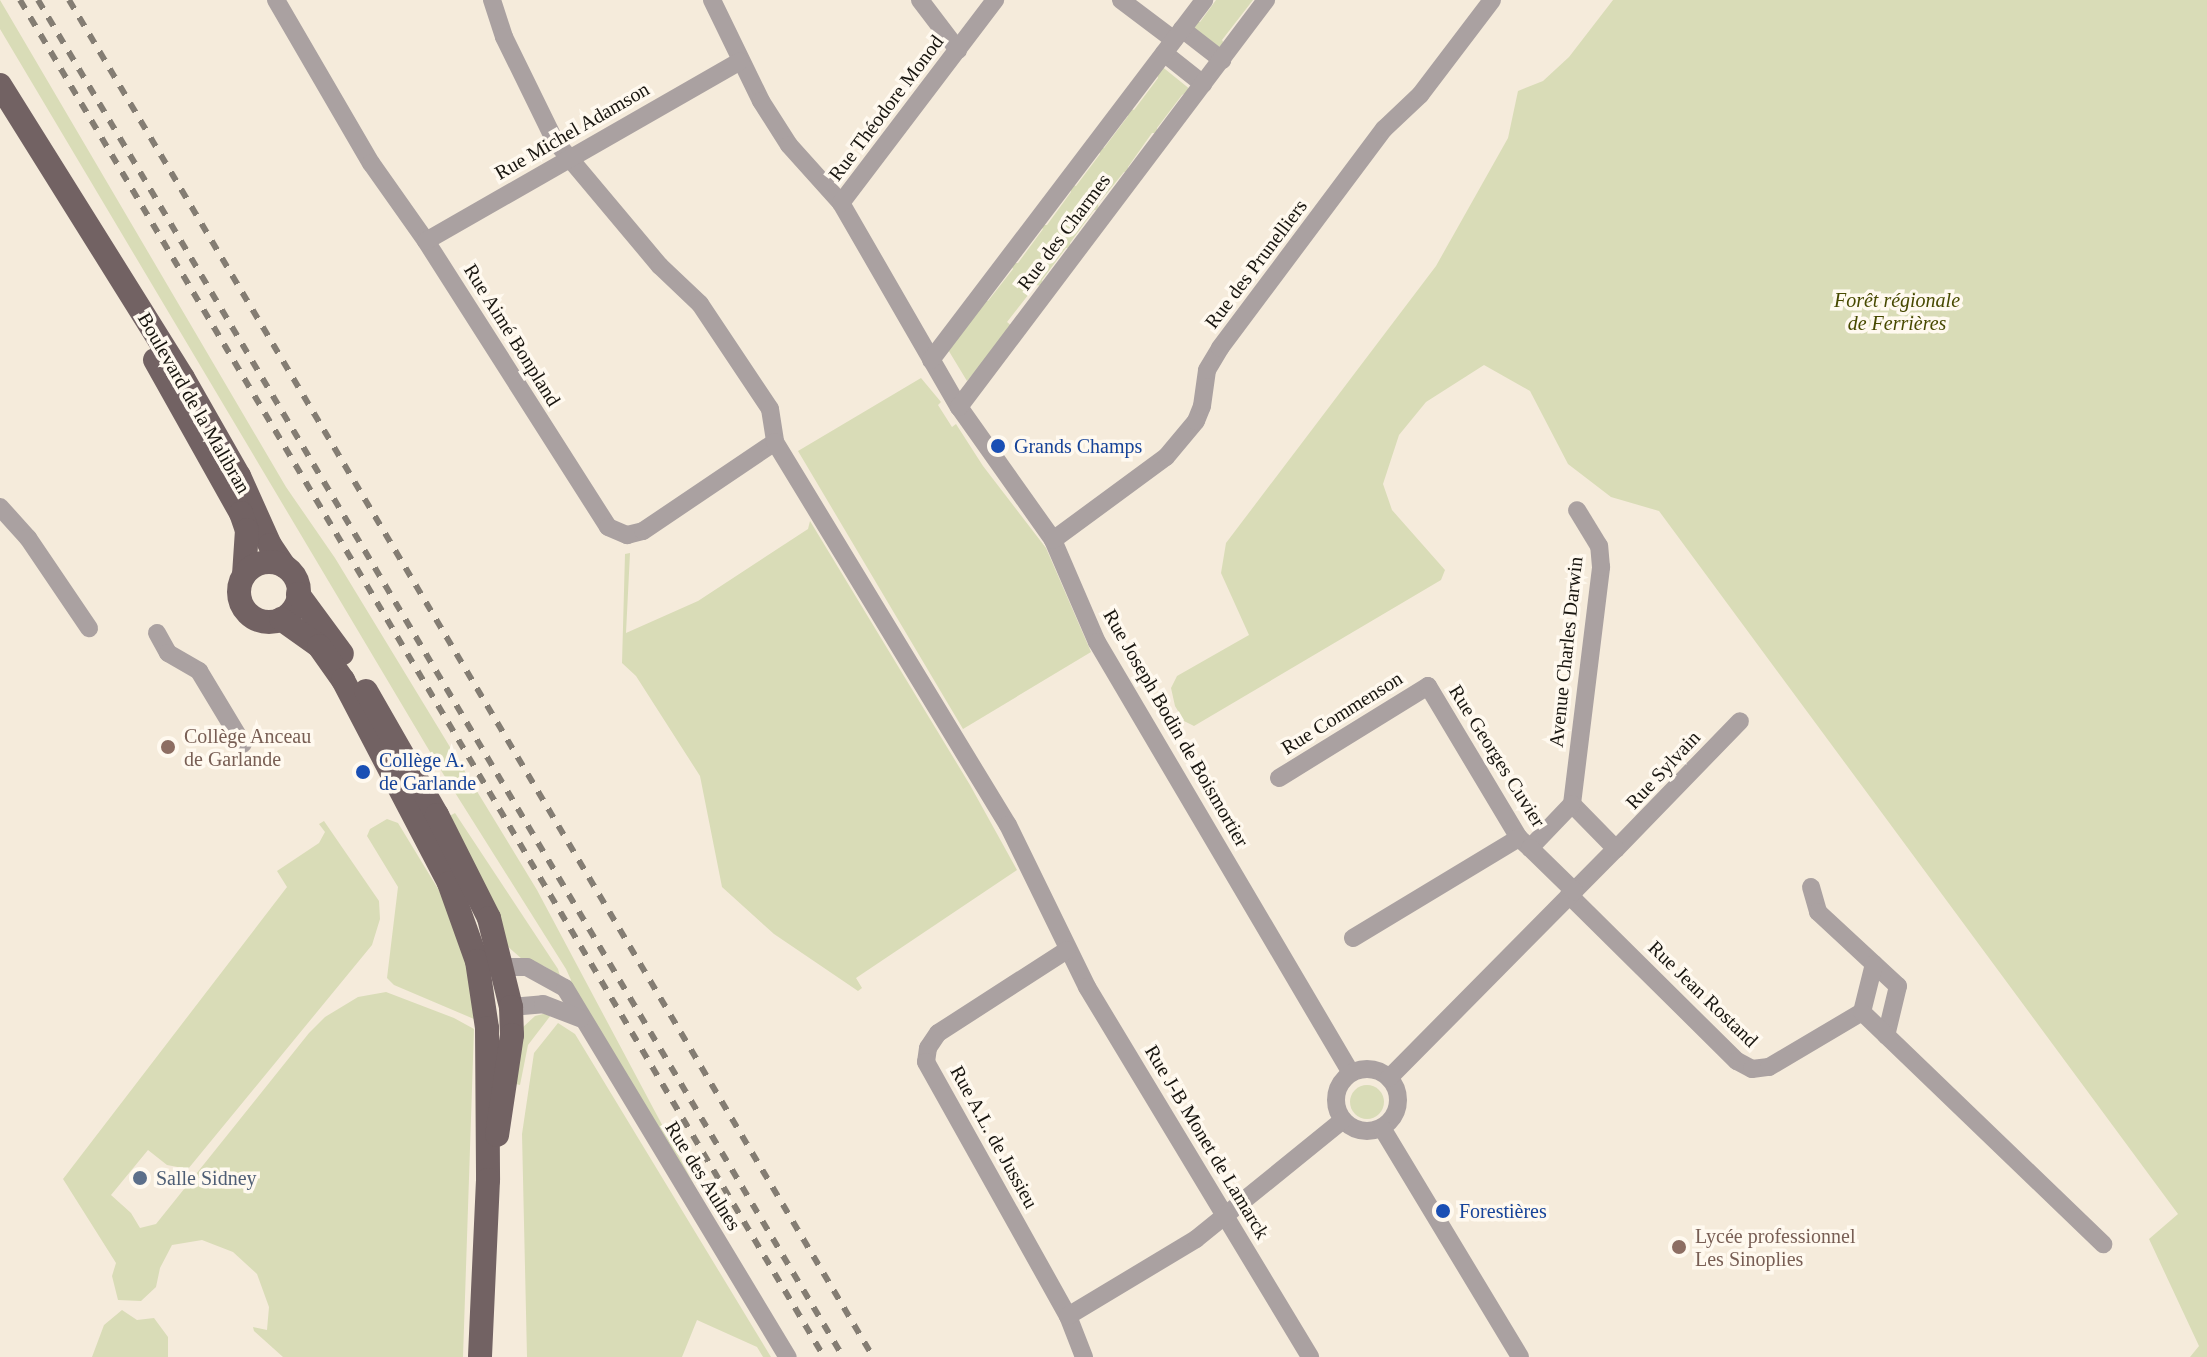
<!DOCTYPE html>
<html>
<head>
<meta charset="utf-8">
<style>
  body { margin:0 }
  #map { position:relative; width:2207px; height:1357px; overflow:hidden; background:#f5ebdb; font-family:"Times New Roman",serif }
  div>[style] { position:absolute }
  .green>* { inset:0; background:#d9dcb7 }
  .round { border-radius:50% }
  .minor>* { height:18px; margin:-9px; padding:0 9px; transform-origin:9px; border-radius:9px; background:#aaa1a1 }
  .minor>.ring { margin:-9px; padding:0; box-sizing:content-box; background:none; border:18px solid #aaa1a1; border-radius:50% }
  .major>* { height:24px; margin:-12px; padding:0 12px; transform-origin:12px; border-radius:12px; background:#726263 }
  .major>.ring { margin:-12px; padding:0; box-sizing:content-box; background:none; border:24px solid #726263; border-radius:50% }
  .rail>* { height:6px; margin-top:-3px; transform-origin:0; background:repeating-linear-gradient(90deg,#847d73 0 10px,transparent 0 20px) }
  .dots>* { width:22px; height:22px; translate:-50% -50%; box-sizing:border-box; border:4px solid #fff9ef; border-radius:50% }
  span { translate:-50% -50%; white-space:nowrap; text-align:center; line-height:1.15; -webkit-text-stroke:7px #fff9ef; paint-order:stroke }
  .street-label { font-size:20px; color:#18150f }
  .park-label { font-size:20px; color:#474900; font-style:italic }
  .transit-label { font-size:20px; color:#164399 }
  .left { translate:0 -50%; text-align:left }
  .education-label { font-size:20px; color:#785e54 }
  .service-label { font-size:20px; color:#4e5e75 }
</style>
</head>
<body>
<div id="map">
  <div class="green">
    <i style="clip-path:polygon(0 0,286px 487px,335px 558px,537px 890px,700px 1196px,569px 984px,571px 980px,566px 969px,442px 772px,0 29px)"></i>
    <i style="clip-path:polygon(1216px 0,1253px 0,1222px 40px,1225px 45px,1222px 49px,1190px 25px,1193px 21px,1200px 22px)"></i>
    <i style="clip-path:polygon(1613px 0,2207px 0,2207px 1357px,2190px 1357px,2199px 1346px,2149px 1239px,2178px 1214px,1659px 511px,1611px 497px,1568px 464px,1530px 391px,1484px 365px,1426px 402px,1399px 435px,1383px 484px,1392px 510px,1445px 570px,1441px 580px,1194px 726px,1184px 721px,1175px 706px,1171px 688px,1177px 676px,1249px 635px,1221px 573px,1226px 543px,1436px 266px,1508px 138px,1518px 91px,1543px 81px,1569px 57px)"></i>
    <i style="clip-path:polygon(1160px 65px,1191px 90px,1182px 95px,1157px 128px,1158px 133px,1152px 133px,1128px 167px,1129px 173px,1124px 172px,1098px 204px,1099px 211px,1094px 210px,1070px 243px,1072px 248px,1066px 248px,1042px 280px,1044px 286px,1036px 285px,1007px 322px,1013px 327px,967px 381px,947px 348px,982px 300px,988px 301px,1013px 269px,1010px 263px,1018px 263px,1043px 229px,1039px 225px,1047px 225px,1071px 192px,1070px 184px,1076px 186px,1100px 154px,1098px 146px,1104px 148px,1128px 116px,1127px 108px,1134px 110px,1158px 78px,1156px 71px)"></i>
    <i style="clip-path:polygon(921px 378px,941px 402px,938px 405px,952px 427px,956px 424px,983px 466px,1046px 548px,1091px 652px,963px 729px,798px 451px)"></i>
    <i style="clip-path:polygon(810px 521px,970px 785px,1017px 870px,856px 978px,862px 988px,858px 991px,774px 934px,722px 887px,700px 776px,636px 676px,622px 663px,625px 554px,630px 553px,626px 633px,698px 601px,808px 529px)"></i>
    <i style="clip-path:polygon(455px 813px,558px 969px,560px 976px,544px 966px,522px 959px,507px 946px,446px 818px)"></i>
    <i style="clip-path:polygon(387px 819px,398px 823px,443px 897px,468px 967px,474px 1019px,394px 985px,387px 978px,398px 887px,367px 836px,370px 829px)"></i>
    <i style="clip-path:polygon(324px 821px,379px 901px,380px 919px,372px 945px,188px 1169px,167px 1165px,148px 1150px,111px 1195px,131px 1213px,140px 1228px,156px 1224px,309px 1033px,325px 1017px,358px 997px,386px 992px,454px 1018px,474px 1029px,463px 1357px,283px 1357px,254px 1331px,253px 1327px,267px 1330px,269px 1307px,257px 1274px,233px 1252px,202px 1240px,172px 1245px,160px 1268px,156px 1287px,141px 1301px,118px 1300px,112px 1276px,116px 1263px,63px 1179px,287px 887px,277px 871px,319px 843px,325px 832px,319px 824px)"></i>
    <i style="clip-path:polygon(547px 1013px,551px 1015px,528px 1045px,520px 1085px,512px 1083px,522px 1028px,535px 1016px)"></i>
    <i style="clip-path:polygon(558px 1023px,575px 1034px,771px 1357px,763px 1357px,757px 1347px,697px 1320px,682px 1357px,527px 1357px,522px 1134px,534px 1053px)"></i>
    <i class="round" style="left:1350px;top:1085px;width:34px;height:34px"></i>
    <i style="clip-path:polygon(122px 1310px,137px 1320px,154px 1318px,168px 1337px,168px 1357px,92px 1357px,104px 1325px)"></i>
  </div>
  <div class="minor">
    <i style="left:276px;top:0;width:189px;rotate:59.8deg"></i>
    <i style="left:371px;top:163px;width:95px;rotate:54.8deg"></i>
    <i style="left:426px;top:241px;width:339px;rotate:57.5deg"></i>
    <i style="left:608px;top:527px;width:21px;rotate:23deg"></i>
    <i style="left:627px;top:535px;width:16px;rotate:-14deg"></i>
    <i style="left:643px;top:531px;width:159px;rotate:-34deg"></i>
    <i style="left:492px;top:0;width:39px;rotate:72deg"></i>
    <i style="left:504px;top:37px;width:116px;rotate:63.9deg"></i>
    <i style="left:555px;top:141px;width:163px;rotate:50deg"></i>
    <i style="left:660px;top:266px;width:55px;rotate:43.5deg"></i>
    <i style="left:700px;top:304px;width:126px;rotate:56.3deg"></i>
    <i style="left:770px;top:409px;width:33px;rotate:81deg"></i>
    <i style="left:775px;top:442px;width:448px;rotate:58.7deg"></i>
    <i style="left:1008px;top:825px;width:180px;rotate:64deg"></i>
    <i style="left:1087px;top:987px;width:432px;rotate:58.9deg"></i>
    <i style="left:712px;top:0;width:112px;rotate:64.1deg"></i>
    <i style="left:761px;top:101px;width:52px;rotate:57.5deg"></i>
    <i style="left:789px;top:145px;width:78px;rotate:48.1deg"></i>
    <i style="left:841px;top:203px;width:236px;rotate:60deg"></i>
    <i style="left:959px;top:407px;width:163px;rotate:54.7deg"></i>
    <i style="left:1053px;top:540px;width:111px;rotate:66.7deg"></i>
    <i style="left:1097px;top:642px;width:500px;rotate:59.49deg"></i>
    <i style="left:920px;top:0;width:63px;rotate:52.8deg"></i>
    <i style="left:1121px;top:0;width:66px;rotate:37deg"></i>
    <i style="left:1182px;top:29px;width:51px;rotate:37.8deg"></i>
    <i style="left:1164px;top:53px;width:50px;rotate:38.5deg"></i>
    <i style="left:841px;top:203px;width:255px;rotate:-52.8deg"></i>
    <i style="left:426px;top:241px;width:362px;rotate:-29.8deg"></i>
    <i style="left:931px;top:360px;width:452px;rotate:-52.8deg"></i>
    <i style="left:959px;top:407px;width:510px;rotate:-52.97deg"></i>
    <i style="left:0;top:507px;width:42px;rotate:47.9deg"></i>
    <i style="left:28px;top:538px;width:109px;rotate:55.9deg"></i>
    <i style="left:1053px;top:540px;width:140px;rotate:-36.3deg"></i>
    <i style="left:1166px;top:457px;width:47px;rotate:-50.2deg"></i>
    <i style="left:1196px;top:421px;width:16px;rotate:-68deg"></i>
    <i style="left:1202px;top:406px;width:36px;rotate:-82deg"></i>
    <i style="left:1207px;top:370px;width:26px;rotate:-59deg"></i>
    <i style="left:1220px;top:348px;width:274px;rotate:-53.2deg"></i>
    <i style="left:1384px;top:129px;width:50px;rotate:-43.4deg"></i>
    <i style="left:1420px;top:95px;width:119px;rotate:-52.8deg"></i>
    <i style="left:157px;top:633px;width:23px;rotate:61deg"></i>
    <i style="left:168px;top:653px;width:36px;rotate:30deg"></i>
    <i style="left:199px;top:671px;width:85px;rotate:58.9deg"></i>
    <i style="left:1279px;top:778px;width:175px;rotate:-31.7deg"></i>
    <i style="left:1428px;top:686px;width:177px;rotate:59.1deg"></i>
    <i style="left:1519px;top:838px;width:15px;rotate:42deg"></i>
    <i style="left:1572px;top:804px;width:239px;rotate:-83deg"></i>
    <i style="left:1601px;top:567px;width:21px;rotate:-95deg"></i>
    <i style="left:1599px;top:546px;width:42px;rotate:-121.4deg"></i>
    <i style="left:1616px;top:849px;width:178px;rotate:-45.9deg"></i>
    <i style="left:1811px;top:887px;width:26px;rotate:74deg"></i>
    <i style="left:1818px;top:912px;width:109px;rotate:42.8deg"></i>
    <i style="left:1898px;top:986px;width:51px;rotate:103.5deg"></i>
    <i style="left:1569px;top:895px;width:236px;rotate:44.7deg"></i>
    <i style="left:1737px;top:1061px;width:17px;rotate:28deg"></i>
    <i style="left:1752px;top:1069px;width:17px;rotate:-7deg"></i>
    <i style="left:1769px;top:1067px;width:108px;rotate:-30.6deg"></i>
    <i style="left:1353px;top:938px;width:194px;rotate:-31.1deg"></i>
    <i style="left:1067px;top:950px;width:153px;rotate:147.2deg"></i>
    <i style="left:938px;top:1033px;width:18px;rotate:124deg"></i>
    <i style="left:928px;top:1048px;width:14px;rotate:98deg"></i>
    <i style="left:926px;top:1062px;width:291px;rotate:60.8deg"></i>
    <i style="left:1068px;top:1316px;width:44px;rotate:68.7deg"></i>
    <i style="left:1874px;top:964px;width:49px;rotate:104deg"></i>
    <i style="left:1862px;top:1012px;width:335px;rotate:43.9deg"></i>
    <i style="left:502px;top:967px;width:25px"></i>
    <i style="left:527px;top:967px;width:43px;rotate:28.9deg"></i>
    <i style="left:565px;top:988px;width:431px;rotate:58.9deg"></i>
    <i style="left:511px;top:1007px;width:32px;rotate:-5deg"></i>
    <i style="left:543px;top:1004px;width:40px;rotate:21deg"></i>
    <i class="ring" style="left:1336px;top:1069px;width:44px;height:44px"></i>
    <i style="left:1389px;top:1078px;width:322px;rotate:-45.3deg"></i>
    <i style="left:1616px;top:849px;width:63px;rotate:-134.4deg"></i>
    <i style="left:1572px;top:804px;width:61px;rotate:133.7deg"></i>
    <i style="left:1530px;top:848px;width:62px;rotate:44.3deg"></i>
    <i style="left:1382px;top:1128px;width:267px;rotate:58.9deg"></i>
    <i style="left:1068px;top:1316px;width:149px;rotate:-31deg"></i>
    <i style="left:1196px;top:1239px;width:189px;rotate:-39deg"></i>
  </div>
  <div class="major">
    <i style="left:0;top:85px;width:345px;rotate:58deg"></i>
    <i style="left:183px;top:378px;width:113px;rotate:60.3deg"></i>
    <i style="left:239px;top:476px;width:76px;rotate:65.8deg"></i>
    <i style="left:270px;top:545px;width:25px;rotate:56deg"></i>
    <i style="left:155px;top:360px;width:176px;rotate:60.7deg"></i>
    <i style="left:241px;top:513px;width:18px;rotate:71deg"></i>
    <i style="left:247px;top:530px;width:45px;rotate:93.8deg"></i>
    <i class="ring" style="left:239px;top:562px;width:36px;height:36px"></i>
    <i style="left:298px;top:594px;width:74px;rotate:53.7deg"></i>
    <i style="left:281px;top:619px;width:47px;rotate:35.4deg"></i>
    <i style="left:319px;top:646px;width:42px;rotate:54.8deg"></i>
    <i style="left:343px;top:680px;width:229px;rotate:62.4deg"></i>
    <i style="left:449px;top:883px;width:83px;rotate:70.3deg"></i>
    <i style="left:477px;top:961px;width:68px;rotate:81.5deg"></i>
    <i style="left:487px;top:1028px;width:152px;rotate:89.6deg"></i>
    <i style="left:488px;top:1180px;width:177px;rotate:92.6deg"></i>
    <i style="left:366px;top:691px;width:143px;rotate:60.2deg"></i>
    <i style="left:437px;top:815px;width:115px;rotate:63.2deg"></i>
    <i style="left:489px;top:918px;width:92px;rotate:76.1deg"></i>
    <i style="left:511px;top:1007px;width:28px;rotate:88deg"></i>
    <i style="left:512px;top:1035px;width:101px;rotate:98.5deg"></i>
  </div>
  <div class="rail">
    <i style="left:20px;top:0;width:1577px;rotate:59.35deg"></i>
    <i style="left:38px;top:0;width:1578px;rotate:59.32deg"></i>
    <i style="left:69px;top:0;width:1577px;rotate:59.35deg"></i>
  </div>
  <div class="dots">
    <i style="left:998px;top:446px;background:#1a4fb4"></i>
    <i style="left:168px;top:747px;background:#8d6e63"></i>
    <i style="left:363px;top:772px;background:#1a4fb4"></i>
    <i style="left:140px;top:1178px;background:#5c6f8a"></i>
    <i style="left:1443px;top:1211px;background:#1a4fb4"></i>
    <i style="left:1679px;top:1247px;background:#8d6e63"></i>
  </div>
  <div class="street-label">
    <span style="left:886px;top:108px;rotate:-53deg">Rue Théodore Monod</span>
    <span style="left:572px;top:131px;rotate:-30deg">Rue Michel Adamson</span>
    <span style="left:1064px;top:232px;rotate:-53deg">Rue des Charmes</span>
    <span style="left:1256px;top:264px;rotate:-53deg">Rue des Prunelliers</span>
    <span style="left:512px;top:335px;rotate:58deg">Rue Aimé Bonpland</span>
    <span style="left:194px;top:403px;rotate:60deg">Boulevard de la Malibran</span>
    <span style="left:1566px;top:652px;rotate:-84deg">Avenue Charles Darwin</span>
    <span style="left:1342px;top:713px;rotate:-32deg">Rue Commenson</span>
    <span style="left:1176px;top:728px;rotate:60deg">Rue Joseph Bodin de Boismortier</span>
    <span style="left:1497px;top:756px;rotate:58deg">Rue Georges Cuvier</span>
    <span style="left:1663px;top:770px;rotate:-47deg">Rue Sylvain</span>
    <span style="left:1703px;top:994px;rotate:44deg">Rue Jean Rostand</span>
    <span style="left:994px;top:1137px;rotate:61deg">Rue A.L. de Jussieu</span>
    <span style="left:1207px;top:1142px;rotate:59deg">Rue J-B Monet de Lamarck</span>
    <span style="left:703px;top:1176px;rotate:58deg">Rue des Aulnes</span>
  </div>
  <div class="park-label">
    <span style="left:1897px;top:312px">Forêt régionale<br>de Ferrières</span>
  </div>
  <div class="transit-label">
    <span class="left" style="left:1014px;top:446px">Grands Champs</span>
    <span class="left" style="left:379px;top:772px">Collège A.<br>de Garlande</span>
    <span class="left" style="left:1459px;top:1211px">Forestières</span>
  </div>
  <div class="education-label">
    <span class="left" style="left:184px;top:748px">Collège Anceau<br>de Garlande</span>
    <span class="left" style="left:1695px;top:1248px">Lycée professionnel<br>Les Sinoplies</span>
  </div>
  <div class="service-label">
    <span class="left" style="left:156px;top:1178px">Salle Sidney</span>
  </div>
</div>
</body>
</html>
